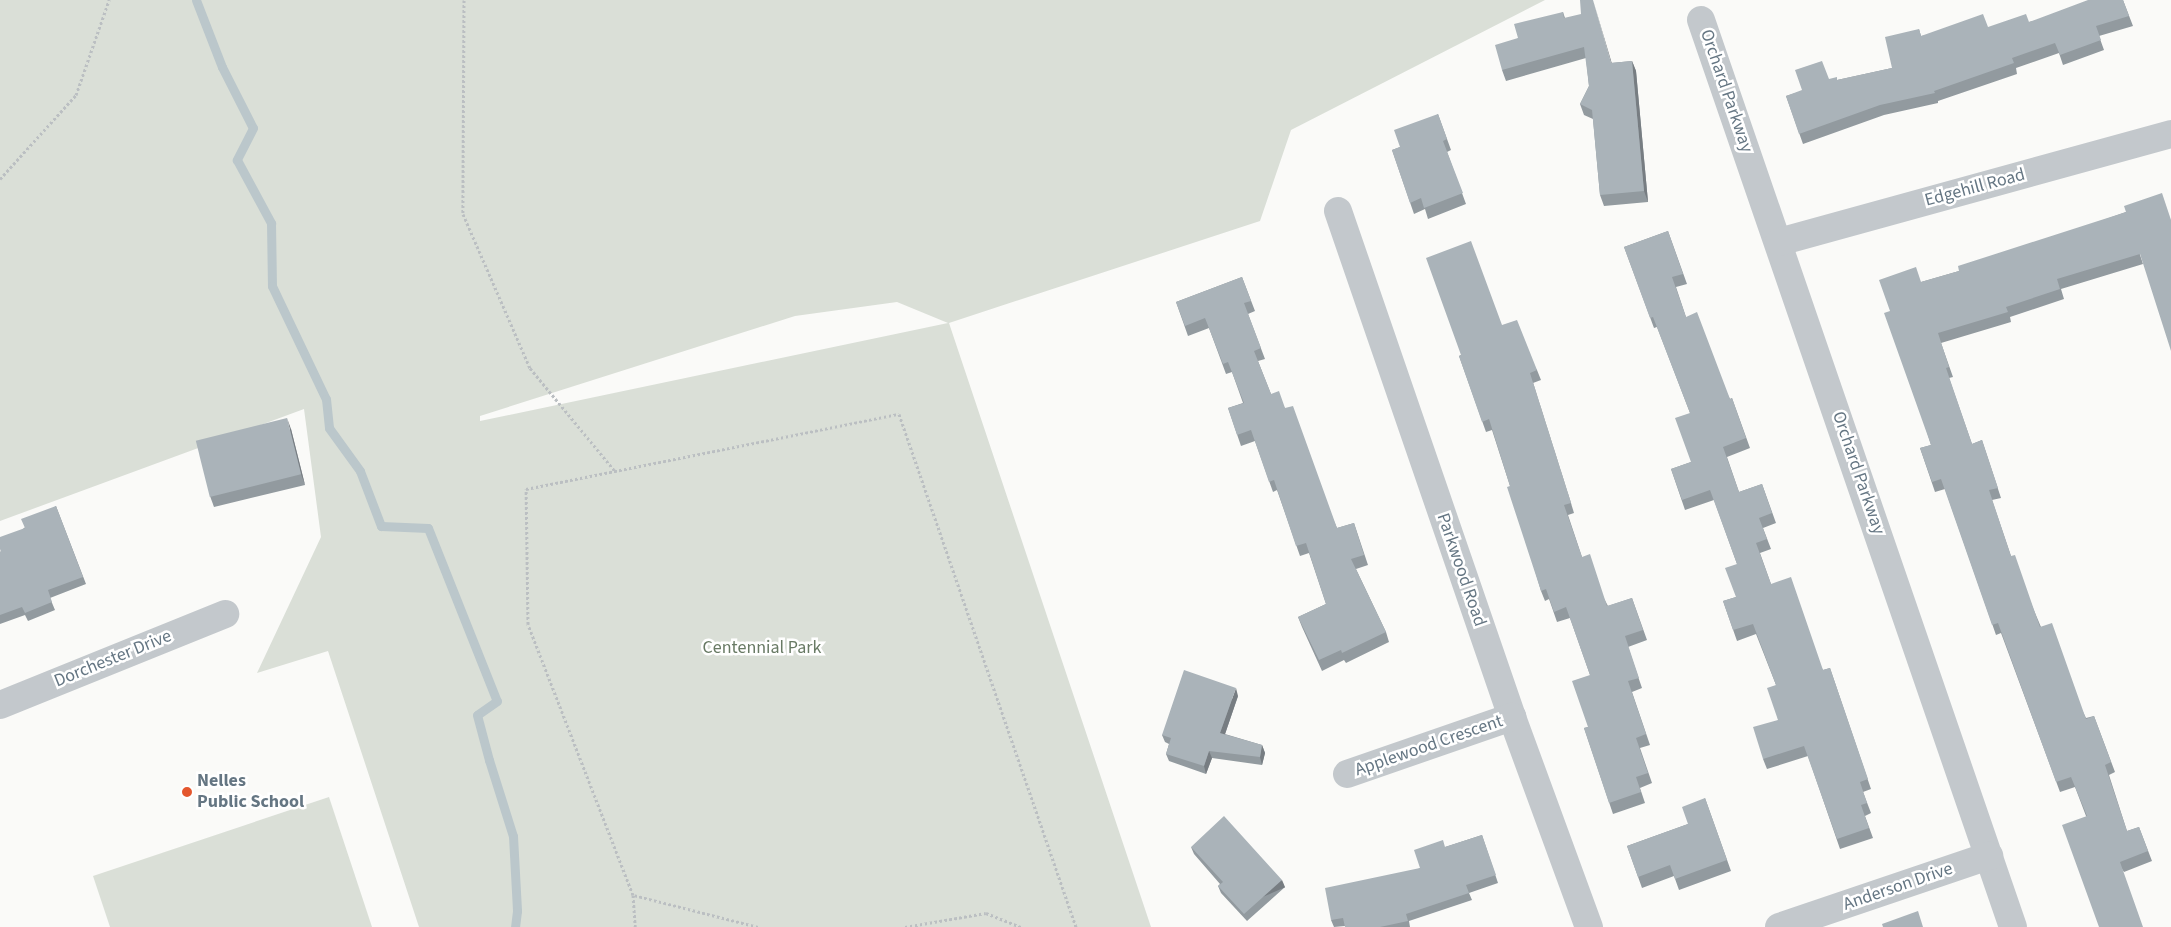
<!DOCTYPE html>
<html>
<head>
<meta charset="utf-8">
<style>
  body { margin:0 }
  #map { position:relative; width:2171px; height:927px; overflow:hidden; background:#fafaf8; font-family:"Source Sans 3",sans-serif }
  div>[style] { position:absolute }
  .green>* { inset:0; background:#dadfd7 }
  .stream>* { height:9px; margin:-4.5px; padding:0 4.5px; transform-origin:4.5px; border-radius:4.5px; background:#bbc7cb }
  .path>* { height:3px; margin-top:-1.5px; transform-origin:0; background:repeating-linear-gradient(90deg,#bbbfc2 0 2.5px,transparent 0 5px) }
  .street>* { height:28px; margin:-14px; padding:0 14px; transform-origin:14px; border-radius:14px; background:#c3c8cc }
  .wall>* { inset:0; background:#929a9f }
  .shaded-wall>* { inset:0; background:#777d82; transform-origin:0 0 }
  .building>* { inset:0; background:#aab3b9; transform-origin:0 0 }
  .dots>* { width:14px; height:14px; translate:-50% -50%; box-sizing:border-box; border:2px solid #fff; border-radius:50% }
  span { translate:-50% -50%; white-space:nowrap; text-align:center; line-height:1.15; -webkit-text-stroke:5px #fff; paint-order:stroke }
  .street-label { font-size:18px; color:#657683 }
  .park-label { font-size:18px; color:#687a64 }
  .poi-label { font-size:18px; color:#657683; font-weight:700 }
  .left { translate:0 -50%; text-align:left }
</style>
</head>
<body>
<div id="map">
  <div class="green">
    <i style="clip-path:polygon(evenodd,0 0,1545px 0,1291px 130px,1260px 221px,949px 323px,1151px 927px,419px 927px,328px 651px,257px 673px,321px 537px,304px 409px,0 521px,0 0,897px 302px,948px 323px,480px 421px,480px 416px,795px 316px,897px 302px)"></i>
    <i style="clip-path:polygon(329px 797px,372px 927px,110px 927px,93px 876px)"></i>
  </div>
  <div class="stream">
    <i style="left:196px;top:0;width:72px;rotate:68.8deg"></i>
    <i style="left:222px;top:67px;width:68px;rotate:63.1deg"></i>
    <i style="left:253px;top:128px;width:36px;rotate:117deg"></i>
    <i style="left:237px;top:160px;width:72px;rotate:61.6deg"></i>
    <i style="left:271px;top:223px;width:63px;rotate:89.1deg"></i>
    <i style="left:272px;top:286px;width:125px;rotate:64.5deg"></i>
    <i style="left:326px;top:399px;width:29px;rotate:84deg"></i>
    <i style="left:329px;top:428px;width:53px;rotate:54.2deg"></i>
    <i style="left:360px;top:471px;width:59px;rotate:69.1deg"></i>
    <i style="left:381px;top:526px;width:47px;rotate:2.4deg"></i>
    <i style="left:428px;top:528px;width:186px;rotate:68.3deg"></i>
    <i style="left:497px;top:701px;width:24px;rotate:145deg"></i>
    <i style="left:477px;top:715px;width:47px;rotate:75.1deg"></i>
    <i style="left:489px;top:760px;width:80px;rotate:72.5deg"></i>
    <i style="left:513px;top:836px;width:75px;rotate:86.9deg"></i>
    <i style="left:517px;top:911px;width:16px;rotate:97deg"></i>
  </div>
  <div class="path">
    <i style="left:464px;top:0;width:214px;rotate:90.3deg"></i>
    <i style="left:463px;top:214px;width:168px;rotate:66.5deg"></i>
    <i style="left:530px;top:368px;width:134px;rotate:50.5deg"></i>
    <i style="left:0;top:179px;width:113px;rotate:-47.9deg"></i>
    <i style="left:76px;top:95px;width:101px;rotate:-70.8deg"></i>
    <i style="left:633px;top:895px;width:32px;rotate:86deg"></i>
    <i style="left:758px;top:927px;width:129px;rotate:-165.6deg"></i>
    <i style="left:633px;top:895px;width:291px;rotate:-111.2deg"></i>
    <i style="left:528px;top:624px;width:135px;rotate:-90.8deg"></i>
    <i style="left:526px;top:489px;width:380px;rotate:-11.4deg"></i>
    <i style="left:899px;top:414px;width:543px;rotate:70.96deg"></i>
    <i style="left:905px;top:927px;width:82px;rotate:-9.8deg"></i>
    <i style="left:986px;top:913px;width:38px;rotate:22deg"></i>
  </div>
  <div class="street">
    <i style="left:1701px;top:20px;width:959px;rotate:71.02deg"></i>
    <i style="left:1338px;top:211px;width:535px;rotate:71.02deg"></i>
    <i style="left:1512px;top:717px;width:224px;rotate:69.9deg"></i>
    <i style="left:1779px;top:242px;width:407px;rotate:-15.4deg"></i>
    <i style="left:0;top:705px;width:243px;rotate:-22deg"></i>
    <i style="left:1347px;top:774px;width:175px;rotate:-19.1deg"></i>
    <i style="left:1779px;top:927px;width:222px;rotate:-18.7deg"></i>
  </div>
  <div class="wall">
    <i style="clip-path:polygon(2123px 0,2133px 26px,2099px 36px,2104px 50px,2063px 65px,2059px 53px,2016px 68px,2017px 74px,1938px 101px,1938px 103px,1884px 115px,1803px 144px,1786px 96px,1837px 80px,1892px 68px,1919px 29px,1921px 36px,2029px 22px)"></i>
    <i style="clip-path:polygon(1563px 12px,1565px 18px,1611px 63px,1632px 61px,1636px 71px,1648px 202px,1604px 206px,1600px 195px,1593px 119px,1584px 115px,1580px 104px,1589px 86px,1586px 58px,1506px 81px,1502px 70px,1518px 38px)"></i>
    <i style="clip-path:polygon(1438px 114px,1451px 150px,1447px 152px,1466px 204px,1428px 219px,1425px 209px,1414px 214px,1392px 150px,1400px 147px)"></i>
    <i style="clip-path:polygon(2126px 212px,2143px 264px,2061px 289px,2064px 299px,2010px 317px,2011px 322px,1941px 343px,1953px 377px,1949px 378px,1972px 444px,1982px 440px,2001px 498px,1992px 500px,2011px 556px,2041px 627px,2086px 718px,2094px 716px,2115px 772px,2109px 775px,2127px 831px,2139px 827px,2152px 861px,2124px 872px,2086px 816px,2075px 787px,2060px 792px,2001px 633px,1996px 635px,1945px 489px,1935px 492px,1920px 448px,1931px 445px,1890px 311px,1921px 282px,1959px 271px)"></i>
    <i style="clip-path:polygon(1668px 231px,1687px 284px,1676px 287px,1686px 317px,1730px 399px,1732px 398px,1750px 448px,1727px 457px,1739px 492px,1762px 484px,1776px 523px,1763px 528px,1771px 549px,1760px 553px,1771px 584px,1823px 670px,1830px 668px,1871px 789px,1863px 792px,1871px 813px,1865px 816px,1873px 838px,1840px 849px,1808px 756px,1767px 769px,1763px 759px,1778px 720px,1776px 685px,1756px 634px,1737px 641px,1723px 601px,1736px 597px,1737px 564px,1714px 500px,1685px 510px,1671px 469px,1691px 462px,1690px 413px,1657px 327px,1654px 328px,1624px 247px)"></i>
    <i style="clip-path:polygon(1242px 277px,1255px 311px,1248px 314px,1265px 359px,1258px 361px,1271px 394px,1285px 408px,1337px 528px,1354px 523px,1368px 565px,1356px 569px,1386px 632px,1389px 642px,1346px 663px,1344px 660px,1322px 671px,1302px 627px,1298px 617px,1326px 604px,1309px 553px,1300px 556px,1277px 490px,1273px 492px,1255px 441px,1241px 446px,1228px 408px,1243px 403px,1232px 372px,1226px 374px,1209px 328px,1188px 336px,1176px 302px)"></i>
    <i style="clip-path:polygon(1502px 325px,1537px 370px,1541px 380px,1533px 383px,1574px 513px,1568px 515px,1582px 557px,1608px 606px,1632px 598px,1647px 640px,1628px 647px,1642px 688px,1632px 692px,1650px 745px,1640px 748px,1652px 783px,1640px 788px,1645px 803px,1613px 814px,1584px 728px,1588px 727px,1590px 675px,1570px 618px,1557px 622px,1549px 599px,1545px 601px,1541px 591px,1510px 486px,1492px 430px,1486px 432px,1459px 356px,1461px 355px)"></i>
    <i style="clip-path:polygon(291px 429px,305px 485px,214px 507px,210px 496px)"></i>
    <i style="clip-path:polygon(56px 506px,86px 584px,50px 598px,55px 610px,28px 621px,25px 615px,0 624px,0 552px,24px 528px)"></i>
    <i style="clip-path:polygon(1238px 696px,1225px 734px,1262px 745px,1265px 753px,1262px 765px,1212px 758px,1206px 774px,1169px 761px,1166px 754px,1169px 744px,1165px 742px,1162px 735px)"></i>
    <i style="clip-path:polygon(1705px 798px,1731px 871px,1679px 890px,1674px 876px,1642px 888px,1627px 846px,1688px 824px)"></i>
    <i style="clip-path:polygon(1482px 835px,1498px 883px,1469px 893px,1472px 900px,1409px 921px,1410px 927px,1345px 927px,1345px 926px,1334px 927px,1331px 920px,1420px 868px,1445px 847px)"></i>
    <i style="clip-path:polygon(1191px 847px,1285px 887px,1247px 921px,1221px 893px,1218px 886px,1220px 884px,1194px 854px)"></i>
  </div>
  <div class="shaded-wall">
    <i style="clip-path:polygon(1593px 0,1615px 74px,1611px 63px)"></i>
    <i style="clip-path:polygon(1632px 61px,1636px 71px,1648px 202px,1644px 191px)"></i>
    <i style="clip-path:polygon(1530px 373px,1533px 383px,1574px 513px,1571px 503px)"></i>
    <i style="clip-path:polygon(287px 418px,291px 429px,305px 485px,301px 474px)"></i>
    <i style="clip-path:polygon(1236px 688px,1238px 696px,1223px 740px,1220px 733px)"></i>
    <i style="clip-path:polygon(1262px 745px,1265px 753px,1262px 765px,1260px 757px)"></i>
    <i style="clip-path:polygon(1209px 751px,1212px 758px,1206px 774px,1204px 766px)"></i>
    <i style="left:1282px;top:880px;width:8px;height:51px;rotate:67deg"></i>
  </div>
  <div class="building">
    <i style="clip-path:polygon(1580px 0,1593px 0,1611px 63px,1632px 61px,1644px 191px,1600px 195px,1592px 110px,1580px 104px,1589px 86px,1584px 47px,1502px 70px,1495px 45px,1518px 38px,1514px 24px,1563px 12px,1564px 18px,1581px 14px)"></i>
    <i style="clip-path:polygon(2088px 0,2123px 0,2129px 16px,2096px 26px,2101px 40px,2060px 55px,2055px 43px,2012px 58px,2014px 63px,1934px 91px,1935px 93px,1880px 105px,1799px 134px,1786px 96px,1802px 90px,1795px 70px,1822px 61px,1829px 79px,1837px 77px,1837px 80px,1892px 68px,1885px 37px,1919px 29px,1921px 36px,1983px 14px,1988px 27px,2026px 14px,2029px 22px)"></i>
    <i style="clip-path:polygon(1438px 114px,1447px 139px,1443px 141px,1463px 193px,1424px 208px,1421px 198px,1410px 203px,1392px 150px,1400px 147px,1394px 130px)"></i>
    <i style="clip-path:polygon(2162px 193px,2171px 220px,2171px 351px,2140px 254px,2057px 279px,2060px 289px,2006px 307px,2008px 312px,1938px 333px,1949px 367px,1946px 368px,1972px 444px,1982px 440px,1998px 488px,1989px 490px,2011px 556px,2015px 555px,2040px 627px,2052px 623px,2086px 719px,2094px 716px,2111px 762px,2105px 765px,2127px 831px,2139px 827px,2148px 851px,2120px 862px,2143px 927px,2099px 927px,2062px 825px,2087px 816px,2071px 777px,2056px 782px,1998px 623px,1992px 625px,1941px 479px,1932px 482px,1920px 448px,1931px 445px,1884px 313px,1890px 311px,1879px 280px,1916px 267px,1921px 282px,1959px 271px,1958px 266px,2126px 212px,2124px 206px)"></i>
    <i style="clip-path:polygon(1668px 231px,1683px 274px,1672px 277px,1686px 317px,1697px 312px,1730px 399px,1732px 398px,1746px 438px,1723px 447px,1739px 492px,1762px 484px,1772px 513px,1759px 518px,1767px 539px,1756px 543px,1771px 584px,1791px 577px,1823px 670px,1830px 668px,1868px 779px,1860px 782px,1867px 803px,1861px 805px,1869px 828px,1837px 839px,1804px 746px,1763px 759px,1753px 727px,1778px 720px,1767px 688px,1776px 685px,1753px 624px,1733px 630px,1723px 601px,1736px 597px,1725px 568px,1737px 564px,1710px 490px,1682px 500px,1671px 469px,1691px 462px,1675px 418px,1690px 413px,1653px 317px,1650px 318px,1624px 247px)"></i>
    <i style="clip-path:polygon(1471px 241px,1502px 325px,1517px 320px,1537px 370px,1530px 373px,1571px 503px,1564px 505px,1582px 557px,1590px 554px,1607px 606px,1632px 598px,1643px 630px,1625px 636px,1639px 678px,1628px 681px,1646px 734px,1636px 738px,1648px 773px,1636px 777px,1641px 792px,1609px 803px,1584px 728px,1588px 727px,1572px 681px,1590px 675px,1566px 607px,1554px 612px,1546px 589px,1541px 591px,1507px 487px,1510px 486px,1489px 419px,1482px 422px,1459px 356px,1461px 355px,1426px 258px)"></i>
    <i style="clip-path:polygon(1242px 277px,1251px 301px,1244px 303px,1261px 348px,1254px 351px,1271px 394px,1279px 391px,1285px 408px,1293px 406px,1337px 528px,1354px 523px,1364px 555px,1351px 559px,1386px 632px,1342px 653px,1341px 650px,1319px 660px,1298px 617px,1326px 604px,1306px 543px,1296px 546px,1274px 480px,1269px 482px,1251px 430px,1237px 435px,1228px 408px,1244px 403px,1228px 362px,1223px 364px,1205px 318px,1185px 326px,1176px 302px)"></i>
    <i style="left:287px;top:418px;width:58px;height:94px;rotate:76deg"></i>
    <i style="clip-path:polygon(56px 506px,83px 577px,48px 590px,52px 602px,25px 613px,22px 607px,0 615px,0 552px,1px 552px,0 549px,0 537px,25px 528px,21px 519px)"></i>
    <i style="clip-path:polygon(1184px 670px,1236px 688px,1220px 733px,1262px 745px,1260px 757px,1209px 751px,1204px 766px,1166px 754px,1171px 738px,1162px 735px)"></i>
    <i style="clip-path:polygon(1705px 798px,1727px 860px,1675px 879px,1670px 865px,1638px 877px,1627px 846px,1688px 824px,1682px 807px)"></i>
    <i style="clip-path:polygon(1224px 816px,1282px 880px,1244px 914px,1218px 886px,1223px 882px,1191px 847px)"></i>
    <i style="clip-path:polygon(1482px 835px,1496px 875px,1466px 885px,1469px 893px,1406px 914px,1408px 921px,1380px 927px,1345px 927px,1343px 918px,1331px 920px,1325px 888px,1420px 868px,1414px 850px,1443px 840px,1445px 847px)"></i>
    <i style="clip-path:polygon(1918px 911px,1923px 927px,1883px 927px,1882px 924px)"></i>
  </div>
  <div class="dots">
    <i style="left:187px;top:792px;background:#e4572e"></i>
  </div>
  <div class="street-label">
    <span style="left:1726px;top:91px;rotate:71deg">Orchard Parkway</span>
    <span style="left:1975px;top:188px;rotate:-15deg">Edgehill Road</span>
    <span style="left:1858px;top:473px;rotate:71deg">Orchard Parkway</span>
    <span style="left:1461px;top:570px;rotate:71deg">Parkwood Road</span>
    <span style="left:113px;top:659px;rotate:-22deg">Dorchester Drive</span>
    <span style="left:1429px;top:746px;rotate:-19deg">Applewood Crescent</span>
    <span style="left:1898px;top:887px;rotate:-19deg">Anderson Drive</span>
  </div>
  <div class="park-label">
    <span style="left:762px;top:648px">Centennial Park</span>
  </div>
  <div class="poi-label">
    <span class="left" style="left:197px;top:792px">Nelles<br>Public School</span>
  </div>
</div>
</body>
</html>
